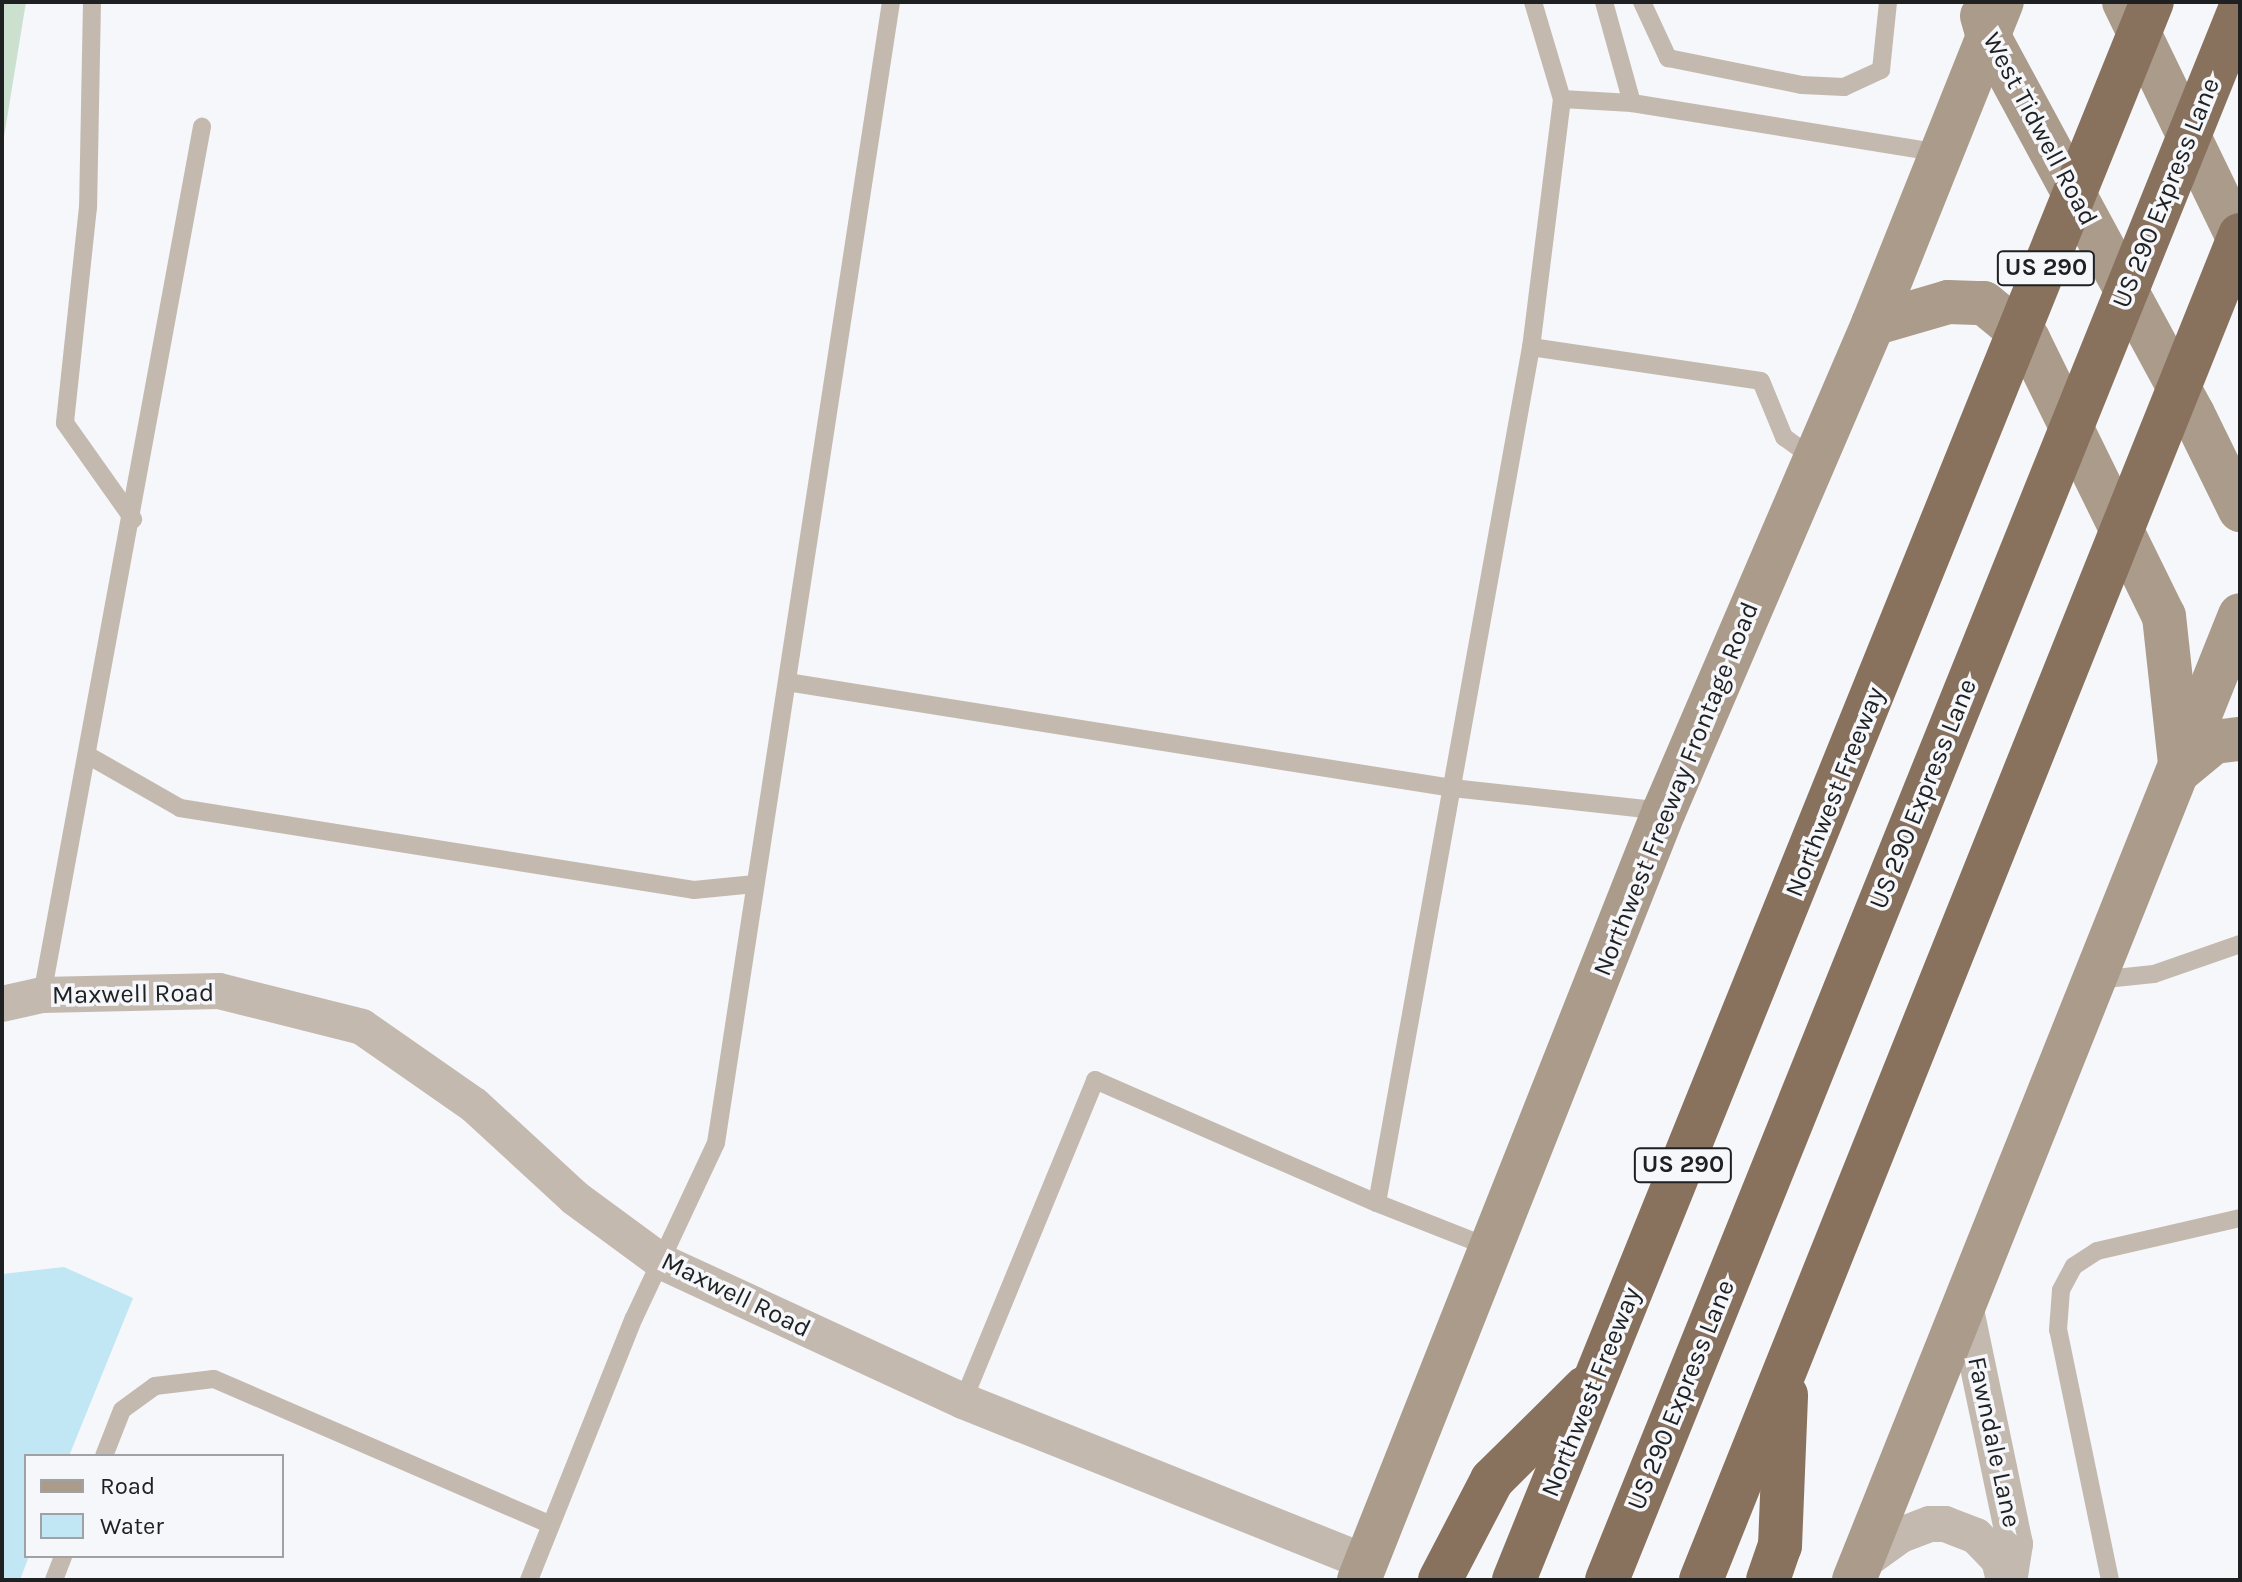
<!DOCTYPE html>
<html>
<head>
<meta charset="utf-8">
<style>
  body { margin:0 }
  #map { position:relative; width:2242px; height:1582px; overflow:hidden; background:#f5f7fb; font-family:Karla,sans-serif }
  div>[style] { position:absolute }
  .green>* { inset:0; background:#cce0d0 }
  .water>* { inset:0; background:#c1e6f4 }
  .lane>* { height:18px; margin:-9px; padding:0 9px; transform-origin:9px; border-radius:9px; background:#c4b9af }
  .street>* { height:36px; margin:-18px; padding:0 18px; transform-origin:18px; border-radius:18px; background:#c4b9af }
  .secondary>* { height:44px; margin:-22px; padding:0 22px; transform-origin:22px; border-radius:22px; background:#ab9b8b }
  .highway>* { height:44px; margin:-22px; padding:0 22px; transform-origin:22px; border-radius:22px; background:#89725d }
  span { translate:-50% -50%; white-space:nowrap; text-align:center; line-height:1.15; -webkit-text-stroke:7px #f5f7fb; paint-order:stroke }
  .shield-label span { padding:2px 6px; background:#f5f7fb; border:2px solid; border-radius:6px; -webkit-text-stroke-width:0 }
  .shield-label { font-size:24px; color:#1f2022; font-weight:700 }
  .street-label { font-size:26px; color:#1f2022 }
  .frame { position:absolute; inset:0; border:4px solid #1f2022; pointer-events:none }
  .legend { position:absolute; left:24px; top:1454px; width:260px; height:104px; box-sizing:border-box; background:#f5f7fb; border:2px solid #9fa1a4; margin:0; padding:10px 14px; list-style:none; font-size:24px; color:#1f2022 }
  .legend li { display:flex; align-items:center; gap:16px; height:40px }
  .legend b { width:40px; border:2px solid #9fa1a4 }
</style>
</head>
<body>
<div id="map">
  <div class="green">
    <i style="clip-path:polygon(2px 2px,26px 2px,2px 149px)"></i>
  </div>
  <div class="water">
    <i style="clip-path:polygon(64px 1267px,133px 1298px,69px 1456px,26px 1456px,26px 1556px,29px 1556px,20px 1580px,2px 1580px,2px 1274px)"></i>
  </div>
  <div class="lane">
    <i style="left:92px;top:2px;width:205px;rotate:91.1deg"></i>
    <i style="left:88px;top:207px;width:217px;rotate:96.1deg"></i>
    <i style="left:65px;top:423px;width:118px;rotate:54.7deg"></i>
    <i style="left:1533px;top:2px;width:101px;rotate:73.4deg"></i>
    <i style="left:1562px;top:99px;width:250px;rotate:97.1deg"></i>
    <i style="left:1531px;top:347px;width:232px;rotate:8.4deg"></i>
    <i style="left:1761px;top:381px;width:61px;rotate:67.7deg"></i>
    <i style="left:1784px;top:437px;width:37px;rotate:36deg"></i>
    <i style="left:1604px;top:2px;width:105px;rotate:74.5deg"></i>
    <i style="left:1642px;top:2px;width:62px;rotate:65.1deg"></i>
    <i style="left:1668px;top:58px;width:137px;rotate:11.4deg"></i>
    <i style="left:1802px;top:85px;width:42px;rotate:2.7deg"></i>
    <i style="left:1844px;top:87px;width:41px;rotate:-24.7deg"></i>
    <i style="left:1881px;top:70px;width:68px;rotate:-84.1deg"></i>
    <i style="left:1562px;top:99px;width:70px;rotate:3.3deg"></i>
    <i style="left:1632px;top:103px;width:312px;rotate:9.2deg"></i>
    <i style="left:787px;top:682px;width:673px;rotate:9.06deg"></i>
    <i style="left:1452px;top:788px;width:213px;rotate:6.2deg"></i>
    <i style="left:89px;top:756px;width:105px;rotate:29.7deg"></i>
    <i style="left:180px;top:808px;width:520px;rotate:9.06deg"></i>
    <i style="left:694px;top:890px;width:61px;rotate:-5.6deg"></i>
    <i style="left:2096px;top:980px;width:58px;rotate:-5.9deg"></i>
    <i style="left:2154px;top:974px;width:91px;rotate:-19.2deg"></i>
    <i style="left:42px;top:995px;width:883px;rotate:-79.56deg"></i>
    <i style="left:1491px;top:1248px;width:123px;rotate:-158.5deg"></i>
    <i style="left:1377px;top:1203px;width:870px;rotate:-79.8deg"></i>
    <i style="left:963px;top:1401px;width:347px;rotate:-67.6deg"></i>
    <i style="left:1095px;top:1080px;width:308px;rotate:23.6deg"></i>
    <i style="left:104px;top:1456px;width:49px;rotate:-68.6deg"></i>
    <i style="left:122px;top:1410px;width:41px;rotate:-36deg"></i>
    <i style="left:155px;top:1386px;width:59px;rotate:-6.8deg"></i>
    <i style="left:214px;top:1379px;width:367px;rotate:23.4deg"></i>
    <i style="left:54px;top:1580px;width:26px;rotate:-69deg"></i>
    <i style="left:529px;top:1580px;width:282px;rotate:-68.2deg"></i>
    <i style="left:634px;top:1318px;width:193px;rotate:-64.9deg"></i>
    <i style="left:716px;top:1143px;width:1154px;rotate:-81.28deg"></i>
    <i style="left:2110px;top:1580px;width:255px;rotate:-101.7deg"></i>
    <i style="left:2058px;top:1330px;width:40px;rotate:-85.7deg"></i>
    <i style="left:2061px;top:1290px;width:27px;rotate:-62deg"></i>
    <i style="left:2074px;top:1266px;width:27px;rotate:-33deg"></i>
    <i style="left:2097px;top:1251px;width:147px;rotate:-13deg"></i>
  </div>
  <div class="street">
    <i style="left:2px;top:1004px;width:41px;rotate:-12.7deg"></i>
    <i style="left:42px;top:995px;width:177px;rotate:-1.3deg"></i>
    <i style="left:219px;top:991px;width:147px;rotate:14.1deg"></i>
    <i style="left:362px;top:1027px;width:136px;rotate:34.9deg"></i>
    <i style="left:474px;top:1105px;width:137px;rotate:42.6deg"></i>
    <i style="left:575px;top:1198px;width:108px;rotate:36.3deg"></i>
    <i style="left:662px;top:1262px;width:332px;rotate:24.8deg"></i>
    <i style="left:963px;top:1401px;width:434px;rotate:21.8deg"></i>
    <i style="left:1965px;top:1305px;width:244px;rotate:78.2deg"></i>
    <i style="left:2015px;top:1544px;width:36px;rotate:99deg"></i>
    <i style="left:1862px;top:1563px;width:48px;rotate:-35.7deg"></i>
    <i style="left:1901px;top:1535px;width:31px;rotate:-21deg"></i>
    <i style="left:1930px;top:1524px;width:15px"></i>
    <i style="left:1945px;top:1524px;width:33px;rotate:21deg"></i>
    <i style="left:1976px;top:1536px;width:33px;rotate:46deg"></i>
    <i style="left:1999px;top:1560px;width:21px;rotate:76deg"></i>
  </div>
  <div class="secondary">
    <i style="left:2124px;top:2px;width:267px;rotate:64.2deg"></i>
    <i style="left:1982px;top:16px;width:18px;rotate:74deg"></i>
    <i style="left:1987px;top:33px;width:433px;rotate:61.6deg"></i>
    <i style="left:2193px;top:414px;width:107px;rotate:63.9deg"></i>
    <i style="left:1873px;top:324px;width:78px;rotate:-16.3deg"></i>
    <i style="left:1948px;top:302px;width:36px;rotate:2deg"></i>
    <i style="left:1984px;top:303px;width:57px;rotate:39.3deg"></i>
    <i style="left:2028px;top:339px;width:309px;rotate:63.9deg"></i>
    <i style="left:2164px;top:616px;width:149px;rotate:83.8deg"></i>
    <i style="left:2180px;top:770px;width:44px;rotate:-39.5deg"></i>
    <i style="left:2214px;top:742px;width:26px;rotate:-7deg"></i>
    <i style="left:1359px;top:1580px;width:827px;rotate:-68.37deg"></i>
    <i style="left:1664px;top:811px;width:530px;rotate:-66.77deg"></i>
    <i style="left:1873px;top:324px;width:347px;rotate:-68.2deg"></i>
    <i style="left:1854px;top:1580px;width:1039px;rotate:-68.2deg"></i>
  </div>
  <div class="highway">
    <i style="left:1440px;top:1580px;width:113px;rotate:-62.5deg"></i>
    <i style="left:1492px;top:1480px;width:131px;rotate:-44.7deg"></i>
    <i style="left:1514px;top:1580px;width:1702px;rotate:-67.99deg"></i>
    <i style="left:1607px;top:1580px;width:1694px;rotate:-68.05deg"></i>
    <i style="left:1701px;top:1580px;width:1449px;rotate:-68.16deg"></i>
    <i style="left:1768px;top:1580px;width:36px;rotate:-71deg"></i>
    <i style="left:1780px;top:1546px;width:151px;rotate:-87.7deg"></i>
  </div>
  <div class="shield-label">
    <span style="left:2046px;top:268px">US 290</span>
    <span style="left:1683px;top:1165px">US 290</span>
  </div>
  <div class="street-label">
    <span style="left:2040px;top:129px;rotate:62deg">West Tidwell Road</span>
    <span style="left:2166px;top:193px;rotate:-68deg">US 290 Express Lane</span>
    <span style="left:1676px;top:789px;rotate:-68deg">Northwest Freeway Frontage Road</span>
    <span style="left:1835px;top:792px;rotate:-68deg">Northwest Freeway</span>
    <span style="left:1923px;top:794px;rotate:-68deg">US 290 Express Lane</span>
    <span style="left:133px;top:994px;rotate:-1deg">Maxwell Road</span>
    <span style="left:736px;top:1295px;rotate:26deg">Maxwell Road</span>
    <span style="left:1591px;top:1392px;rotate:-68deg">Northwest Freeway</span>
    <span style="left:1681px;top:1395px;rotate:-68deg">US 290 Express Lane</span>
    <span style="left:1994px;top:1442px;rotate:78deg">Fawndale Lane</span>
  </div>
  <div class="frame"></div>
  <ul class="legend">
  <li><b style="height:10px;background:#ab9b8b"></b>Road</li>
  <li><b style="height:22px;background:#c1e6f4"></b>Water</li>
  </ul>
</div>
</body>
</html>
